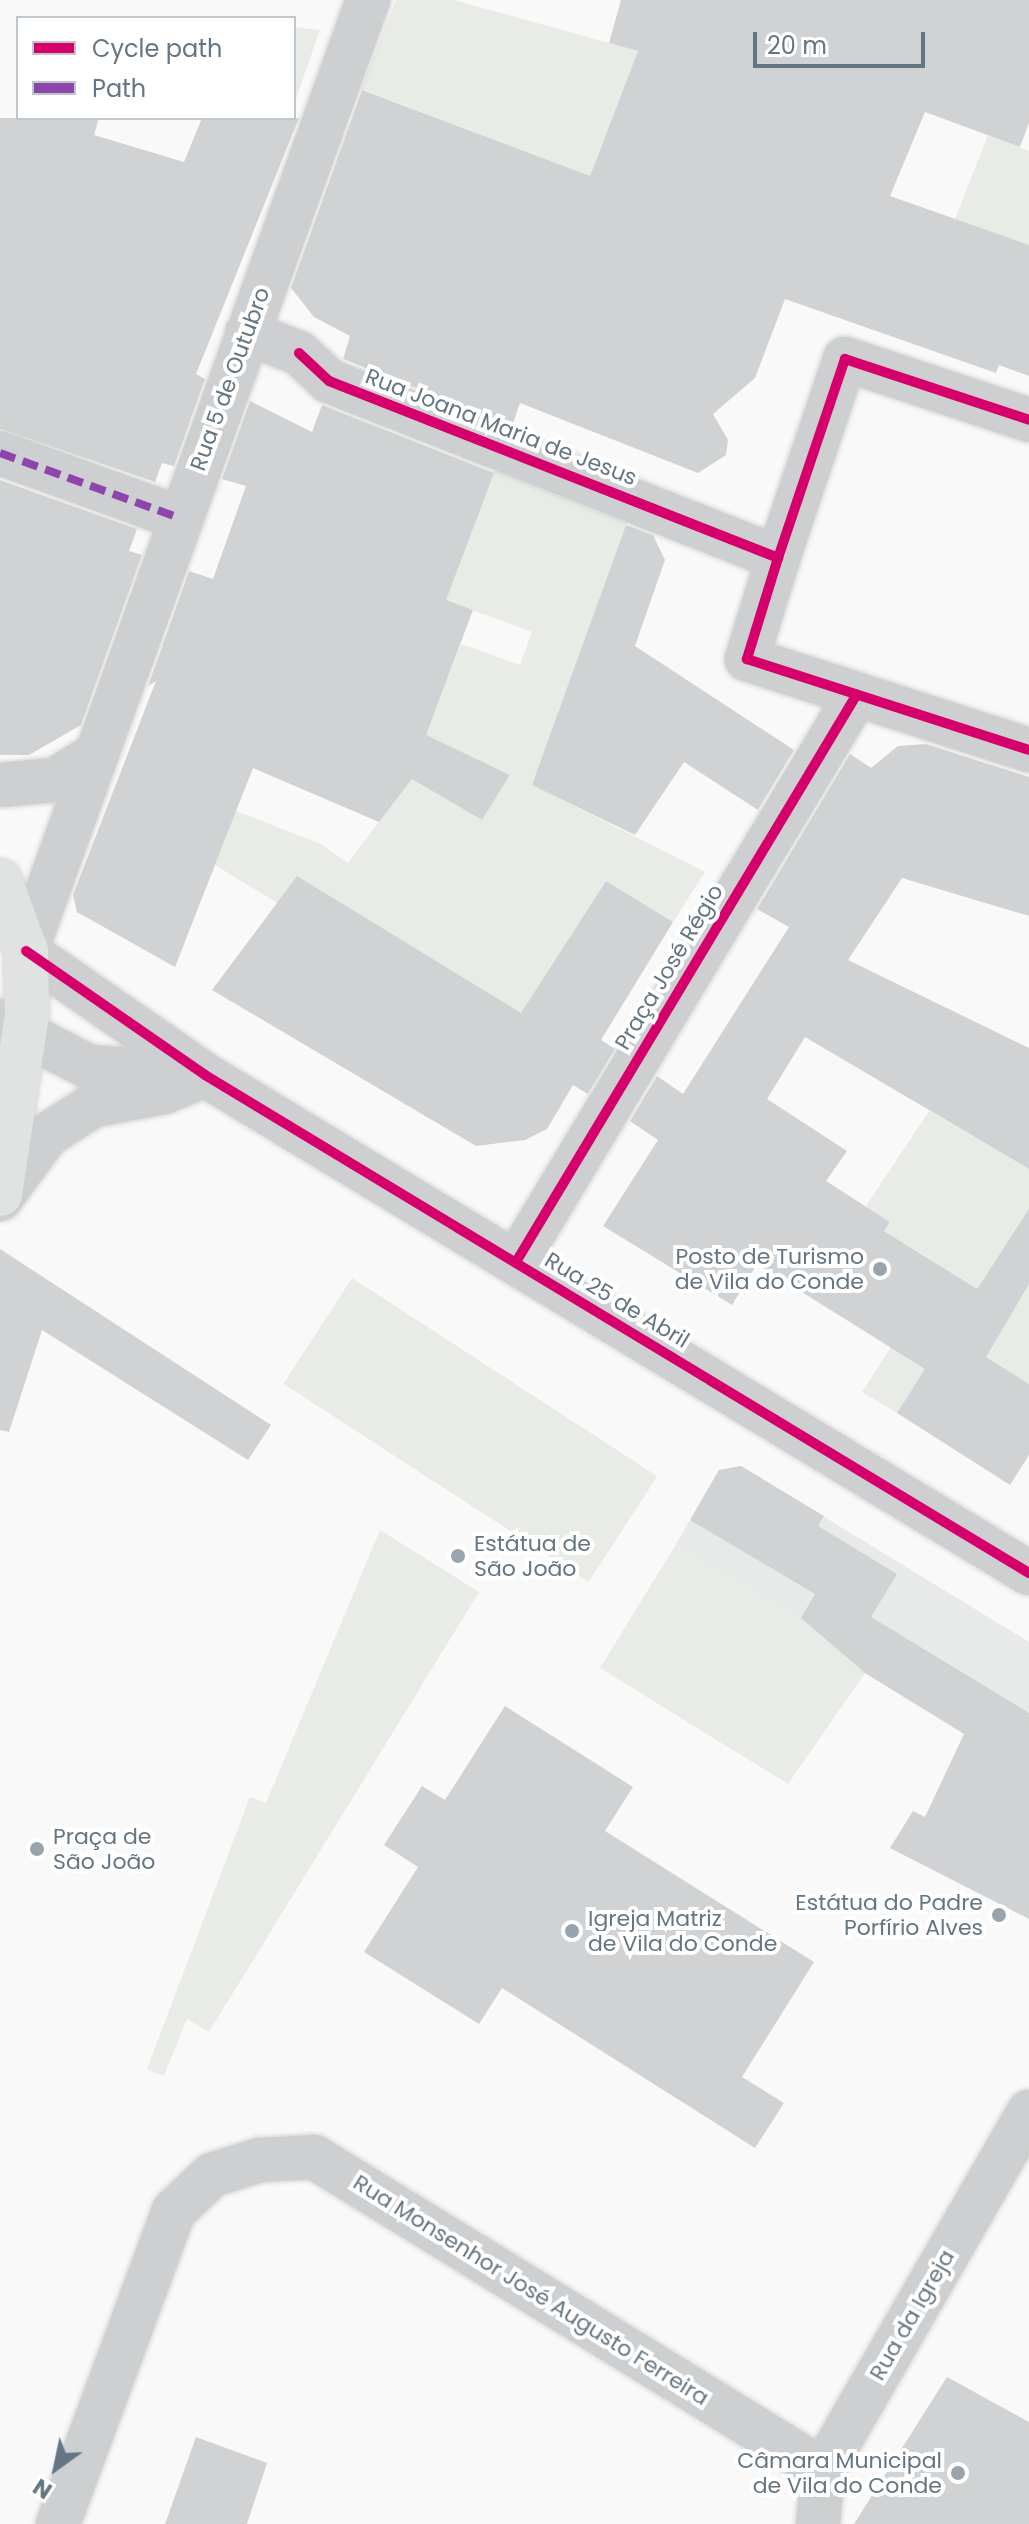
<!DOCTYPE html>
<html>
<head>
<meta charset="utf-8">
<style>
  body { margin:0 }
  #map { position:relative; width:1029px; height:2524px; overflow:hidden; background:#f9f9f9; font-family:Poppins,sans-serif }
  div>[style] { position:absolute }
  .built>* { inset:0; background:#e8e9e9 }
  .green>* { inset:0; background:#e8ebe6; transform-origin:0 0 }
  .building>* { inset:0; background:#d0d2d3 }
  .roads { filter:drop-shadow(0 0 2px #d5d6d7) drop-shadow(0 0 2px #d5d6d7) }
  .minor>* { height:44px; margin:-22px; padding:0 22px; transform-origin:22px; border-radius:22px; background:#cecfd0 }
  .major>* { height:44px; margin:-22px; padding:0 22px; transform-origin:22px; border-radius:22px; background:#e1e2e2 }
  .quiet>* { height:8px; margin-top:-4px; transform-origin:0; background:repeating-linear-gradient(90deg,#8e44ad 0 16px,transparent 0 24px) }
  .cycleway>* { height:10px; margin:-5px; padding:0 5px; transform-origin:5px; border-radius:5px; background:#d6006c }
  .dots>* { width:22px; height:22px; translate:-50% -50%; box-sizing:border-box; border:4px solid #fff; border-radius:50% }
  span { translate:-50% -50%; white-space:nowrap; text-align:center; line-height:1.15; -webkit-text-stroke:8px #fff; paint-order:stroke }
  .street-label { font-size:22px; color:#657683 }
  .poi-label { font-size:22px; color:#657683 }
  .right { translate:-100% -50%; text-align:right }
  .left { translate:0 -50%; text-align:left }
  .legend { position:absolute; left:16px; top:16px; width:280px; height:104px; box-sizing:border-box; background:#fff; border:2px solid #c1c8cd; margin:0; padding:10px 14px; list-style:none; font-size:24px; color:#657683 }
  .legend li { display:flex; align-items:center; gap:16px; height:40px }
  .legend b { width:40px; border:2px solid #c1c8cd }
  .north { position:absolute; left:16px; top:2428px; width:80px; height:80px; -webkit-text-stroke:6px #fff; paint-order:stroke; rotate:213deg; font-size:22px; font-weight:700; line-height:32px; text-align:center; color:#657683 }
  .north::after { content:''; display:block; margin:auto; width:28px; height:36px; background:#657683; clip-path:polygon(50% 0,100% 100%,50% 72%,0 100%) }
  .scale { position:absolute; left:753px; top:32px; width:172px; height:36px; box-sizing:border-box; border:4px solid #657683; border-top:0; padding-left:10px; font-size:24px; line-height:28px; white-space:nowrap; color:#657683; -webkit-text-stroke:6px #fff; paint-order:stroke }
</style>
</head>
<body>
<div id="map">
  <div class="built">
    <i style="clip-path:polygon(741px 1466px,1029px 1642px,1029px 1756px,921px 1707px,865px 1673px,801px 1618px,675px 1546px,719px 1470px)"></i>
  </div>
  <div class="green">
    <i style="clip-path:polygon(396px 0,454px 0,638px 51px,590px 176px,361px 89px)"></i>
    <i style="clip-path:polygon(294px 27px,320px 30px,294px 104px)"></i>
    <i style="clip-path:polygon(988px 135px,1029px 151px,1029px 245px,955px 219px)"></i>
    <i style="clip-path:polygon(evenodd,495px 470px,627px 523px,533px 785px,705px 872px,673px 922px,606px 881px,520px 1015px,328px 934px,215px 865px,236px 811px,321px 844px,348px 863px,403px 790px,461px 644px,520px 665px,532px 632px,445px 600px,495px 470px,448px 746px,510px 775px,482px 820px,422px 784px,448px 746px)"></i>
    <i style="clip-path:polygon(929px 1111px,1029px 1169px,1029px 1269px,1001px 1252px,978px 1287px,1013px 1310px,1029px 1284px,1029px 1384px,949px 1333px,897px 1413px,862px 1392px,904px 1327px,930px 1259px,884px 1231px,890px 1222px,866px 1206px)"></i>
    <i style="left:352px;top:1278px;width:364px;height:126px;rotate:33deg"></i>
    <i style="clip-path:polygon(380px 1530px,479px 1592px,209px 2032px,187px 2019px,164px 2076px,147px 2069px,250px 1797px,266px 1803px)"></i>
    <i style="clip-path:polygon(675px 1546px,801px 1618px,865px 1673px,788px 1784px,600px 1668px)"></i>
  </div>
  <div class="building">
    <i style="clip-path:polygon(621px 0,1029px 0,1029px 123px,1020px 147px,925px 112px,890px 196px,1029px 245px,1029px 376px,999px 365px,996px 373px,785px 299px,755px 378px,713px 414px,728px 440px,726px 455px,698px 473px,520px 403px,512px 426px,343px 359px,350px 336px,314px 317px,291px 288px,362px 90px,590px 176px,638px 51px,609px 43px)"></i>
    <i style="clip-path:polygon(0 118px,99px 118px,94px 135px,184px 162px,202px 118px,299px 118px,196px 374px,205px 379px,174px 466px,162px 463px,155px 482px,0 429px)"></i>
    <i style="clip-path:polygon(250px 401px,312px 432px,322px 405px,494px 473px,446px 600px,473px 610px,426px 735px,510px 775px,482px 820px,412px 779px,379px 822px,253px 768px,175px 967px,77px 912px,73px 895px,156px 681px,148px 686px,189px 571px,213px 579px,246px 486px,222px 479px)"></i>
    <i style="clip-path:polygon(0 480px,137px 529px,129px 551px,142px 555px,81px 725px,29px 755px,0 755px)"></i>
    <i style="clip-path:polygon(626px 525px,653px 535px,665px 560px,635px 646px,794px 750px,758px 810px,684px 762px,635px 835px,532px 785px)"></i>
    <i style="clip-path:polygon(926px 744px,1029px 777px,1029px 916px,902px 878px,848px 960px,1029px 1048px,1029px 1169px,805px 1037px,767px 1099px,847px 1151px,826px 1181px,890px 1222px,884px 1231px,977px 1289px,1029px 1209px,1029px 1284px,986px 1357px,1029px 1384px,1029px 1455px,1010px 1485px,897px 1413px,925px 1369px,757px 1264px,732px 1305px,603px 1226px,658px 1140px,630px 1121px,657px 1076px,683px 1094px,789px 927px,757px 909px,850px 754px,871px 768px,898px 746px)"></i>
    <i style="clip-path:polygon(297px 876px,521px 1013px,606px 881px,673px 922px,601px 1040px,615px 1049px,588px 1094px,573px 1085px,547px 1129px,525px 1140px,476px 1146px,212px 990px)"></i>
    <i style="clip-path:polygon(0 1249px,271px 1425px,248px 1460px,42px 1330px,9px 1432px,0 1430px)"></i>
    <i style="clip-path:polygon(741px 1466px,824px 1516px,818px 1526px,897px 1574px,871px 1617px,1029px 1713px,1029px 1919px,890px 1848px,913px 1811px,925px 1817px,964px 1734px,865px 1673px,801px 1618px,815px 1594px,690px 1520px,719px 1470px)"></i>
    <i style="clip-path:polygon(505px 1706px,633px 1787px,605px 1831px,814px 1962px,742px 2077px,784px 2103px,755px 2148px,502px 1988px,479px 2024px,364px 1952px,418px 1867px,384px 1845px,422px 1786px,445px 1800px)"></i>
    <i style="clip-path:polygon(947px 2377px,1029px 2422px,1029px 2524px,854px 2524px)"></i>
    <i style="clip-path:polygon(196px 2437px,267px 2463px,247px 2524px,165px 2524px)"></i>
  </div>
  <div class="roads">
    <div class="minor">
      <i style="left:247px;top:333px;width:56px;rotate:21deg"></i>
      <i style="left:299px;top:353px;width:41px;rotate:43deg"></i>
      <i style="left:329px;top:381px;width:483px;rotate:21.5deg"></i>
      <i style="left:778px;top:558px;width:106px;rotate:107.1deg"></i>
      <i style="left:747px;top:659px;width:296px;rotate:17.9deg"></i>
      <i style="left:0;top:453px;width:191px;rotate:19.9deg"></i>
      <i style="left:778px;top:558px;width:210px;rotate:-71.4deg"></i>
      <i style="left:845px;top:359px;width:194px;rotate:18.3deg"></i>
      <i style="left:0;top:785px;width:55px;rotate:-5.2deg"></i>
      <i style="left:55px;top:780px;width:44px;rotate:-31.9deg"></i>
      <i style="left:26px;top:951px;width:218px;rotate:34.7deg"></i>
      <i style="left:205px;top:1075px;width:963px;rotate:31.15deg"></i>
      <i style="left:26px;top:951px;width:1011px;rotate:-70.22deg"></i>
      <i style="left:0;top:1021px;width:100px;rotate:27.3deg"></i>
      <i style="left:89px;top:1067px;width:89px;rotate:3.9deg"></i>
      <i style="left:0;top:1199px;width:79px;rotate:-53.7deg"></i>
      <i style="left:47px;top:1135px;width:56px;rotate:-32.6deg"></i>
      <i style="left:94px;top:1105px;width:71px;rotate:-10.5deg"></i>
      <i style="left:164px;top:1092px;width:44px;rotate:-22.5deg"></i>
      <i style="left:516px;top:1262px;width:662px;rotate:-59.02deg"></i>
      <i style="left:58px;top:2524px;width:334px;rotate:-69.7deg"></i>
      <i style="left:174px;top:2211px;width:52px;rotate:-43.5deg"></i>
      <i style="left:212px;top:2175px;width:50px;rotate:-17.4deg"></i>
      <i style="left:260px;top:2160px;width:54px;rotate:-3.2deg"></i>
      <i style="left:314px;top:2157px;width:598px;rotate:31.59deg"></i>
      <i style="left:818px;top:2524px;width:54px;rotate:-84.7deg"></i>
      <i style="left:823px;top:2470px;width:413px;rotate:-60.1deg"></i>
    </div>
    <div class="major">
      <i style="left:0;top:881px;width:75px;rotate:69.6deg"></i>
      <i style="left:26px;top:951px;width:63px;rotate:89.1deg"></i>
      <i style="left:27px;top:1014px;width:182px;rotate:98.5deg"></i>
    </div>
  </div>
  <div class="quiet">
    <i style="left:0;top:453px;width:191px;rotate:19.9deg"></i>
  </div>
  <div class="cycleway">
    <i style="left:299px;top:353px;width:41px;rotate:43deg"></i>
    <i style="left:329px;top:381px;width:483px;rotate:21.5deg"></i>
    <i style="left:778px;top:558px;width:106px;rotate:107.1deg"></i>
    <i style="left:747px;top:659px;width:296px;rotate:17.9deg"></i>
    <i style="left:778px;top:558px;width:210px;rotate:-71.4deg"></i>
    <i style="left:845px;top:359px;width:194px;rotate:18.3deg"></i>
    <i style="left:26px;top:951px;width:218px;rotate:34.7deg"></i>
    <i style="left:205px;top:1075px;width:963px;rotate:31.15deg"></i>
    <i style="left:516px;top:1262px;width:662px;rotate:-59.02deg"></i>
  </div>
  <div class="dots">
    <i style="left:880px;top:1269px;background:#99a4ac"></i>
    <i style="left:458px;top:1556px;background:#99a4ac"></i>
    <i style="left:37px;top:1849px;background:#99a4ac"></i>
    <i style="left:999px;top:1915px;background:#99a4ac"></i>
    <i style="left:572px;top:1931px;background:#99a4ac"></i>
    <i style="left:958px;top:2473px;background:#99a4ac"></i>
  </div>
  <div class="street-label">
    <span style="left:230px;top:379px;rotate:-70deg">Rua 5 de Outubro</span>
    <span style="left:501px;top:427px;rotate:21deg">Rua Joana Maria de Jesus</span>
    <span style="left:669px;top:967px;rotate:-59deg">Praça José Régio</span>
    <span style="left:617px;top:1300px;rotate:31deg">Rua 25 de Abril</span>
    <span style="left:531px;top:2290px;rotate:32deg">Rua Monsenhor José Augusto Ferreira</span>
    <span style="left:912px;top:2315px;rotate:-60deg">Rua da Igreja</span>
  </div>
  <div class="poi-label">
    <span class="right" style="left:864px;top:1269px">Posto de Turismo<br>de Vila do Conde</span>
    <span class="left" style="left:474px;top:1556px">Estátua de<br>São João</span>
    <span class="left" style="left:53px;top:1849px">Praça de<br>São João</span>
    <span class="right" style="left:983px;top:1915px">Estátua do Padre<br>Porfírio Alves</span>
    <span class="left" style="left:588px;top:1931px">Igreja Matriz<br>de Vila do Conde</span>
    <span class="right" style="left:942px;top:2473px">Câmara Municipal<br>de Vila do Conde</span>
  </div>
  <ul class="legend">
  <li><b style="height:10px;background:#d6006c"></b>Cycle path</li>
  <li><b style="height:10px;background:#8e44ad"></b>Path</li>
  </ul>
  <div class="north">N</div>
  <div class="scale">20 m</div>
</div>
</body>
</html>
